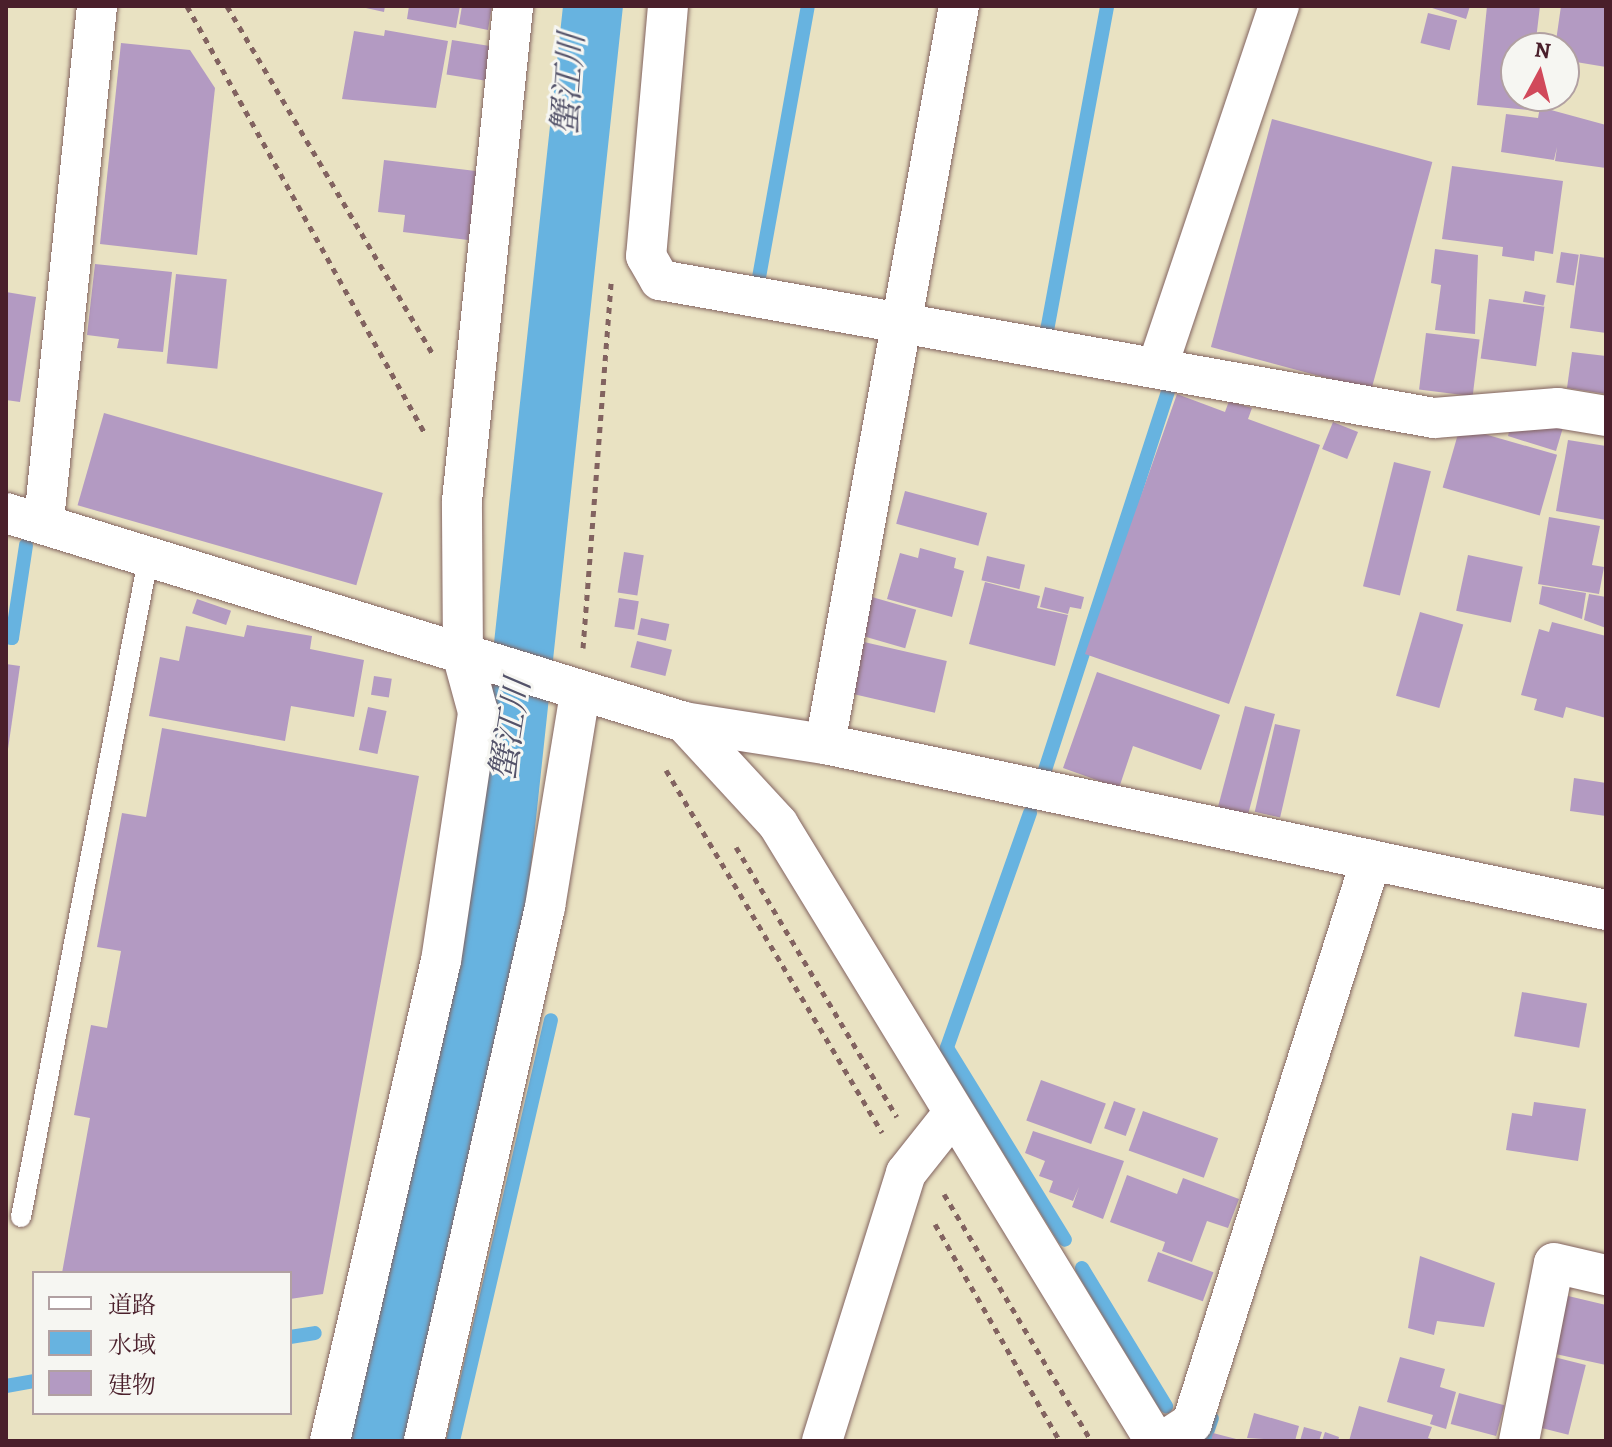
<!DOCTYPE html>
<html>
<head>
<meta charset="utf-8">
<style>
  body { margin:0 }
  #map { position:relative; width:1612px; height:1447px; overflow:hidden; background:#e9e2c2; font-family:Alegreya,"Noto Serif JP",serif }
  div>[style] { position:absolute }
  .water>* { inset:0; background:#67b3e0 }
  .stream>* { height:14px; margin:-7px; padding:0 7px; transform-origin:7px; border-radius:7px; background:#67b3e0 }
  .building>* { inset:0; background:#b39ac2; transform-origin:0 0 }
  .path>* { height:5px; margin-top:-2.5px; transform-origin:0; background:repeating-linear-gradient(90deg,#826360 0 6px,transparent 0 12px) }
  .roads { filter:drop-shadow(0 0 2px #826360) drop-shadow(0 0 2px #826360) }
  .service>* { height:20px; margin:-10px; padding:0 10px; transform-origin:10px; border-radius:10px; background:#fff }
  .minor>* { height:40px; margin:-20px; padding:0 20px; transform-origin:20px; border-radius:20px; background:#fff }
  span { translate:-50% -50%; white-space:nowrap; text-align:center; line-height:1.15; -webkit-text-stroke:6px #f6f6f2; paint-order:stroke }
  .water-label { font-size:34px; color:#54536a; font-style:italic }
  .frame { position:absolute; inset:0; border:8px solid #4a1f2b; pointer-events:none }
  .legend { position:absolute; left:32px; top:1271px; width:260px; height:144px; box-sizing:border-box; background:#f6f6f2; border:2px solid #b1a0a2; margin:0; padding:10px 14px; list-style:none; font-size:24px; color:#4a1f2b }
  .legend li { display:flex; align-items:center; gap:16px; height:40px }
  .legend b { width:40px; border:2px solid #b1a0a2 }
  .north { position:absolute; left:1500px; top:32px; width:80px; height:80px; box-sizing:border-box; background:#f6f6f2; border:2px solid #b1a0a2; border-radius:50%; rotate:7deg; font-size:22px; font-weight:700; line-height:32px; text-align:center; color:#4a1f2b }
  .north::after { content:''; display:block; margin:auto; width:28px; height:36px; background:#d1495b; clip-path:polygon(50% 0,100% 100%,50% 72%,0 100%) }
</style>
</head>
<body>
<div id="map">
  <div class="water">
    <i style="clip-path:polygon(563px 6px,623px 6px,524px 931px,405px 1441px,345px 1441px,489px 689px)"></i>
  </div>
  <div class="stream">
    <i style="left:758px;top:283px;width:281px;rotate:-79.8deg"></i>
    <i style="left:1046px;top:336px;width:336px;rotate:-79.5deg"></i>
    <i style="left:6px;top:637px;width:6px;rotate:9deg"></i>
    <i style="left:12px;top:638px;width:94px;rotate:-81.4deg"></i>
    <i style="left:1045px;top:770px;width:402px;rotate:-72deg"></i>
    <i style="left:1030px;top:813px;width:249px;rotate:109.5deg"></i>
    <i style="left:947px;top:1048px;width:225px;rotate:58.4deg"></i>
    <i style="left:1082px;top:1268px;width:162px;rotate:58.7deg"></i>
    <i style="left:290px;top:1337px;width:25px;rotate:-9deg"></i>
    <i style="left:6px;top:1386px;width:28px;rotate:-10deg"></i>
    <i style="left:453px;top:1441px;width:432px;rotate:-76.9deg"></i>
    <i style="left:1204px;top:1441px;width:24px;rotate:-71deg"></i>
  </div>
  <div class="building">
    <i style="clip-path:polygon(357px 6px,385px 6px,384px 12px)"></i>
    <i style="clip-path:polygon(409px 6px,460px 6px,456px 28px,407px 19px)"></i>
    <i style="clip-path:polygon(462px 6px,492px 6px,488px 30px,459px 24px)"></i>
    <i style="clip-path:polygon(1426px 6px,1470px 6px,1466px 19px)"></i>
    <i style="clip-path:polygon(1487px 6px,1540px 6px,1535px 48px,1516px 48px,1516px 96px,1531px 96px,1529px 110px,1477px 105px)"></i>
    <i style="clip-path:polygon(1561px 6px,1606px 6px,1606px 67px,1564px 60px,1564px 48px,1555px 48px)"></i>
    <i style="left:1428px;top:13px;width:30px;height:31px;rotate:14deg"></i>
    <i style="clip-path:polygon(385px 30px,448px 41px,436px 108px,342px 99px,354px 31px,384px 36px)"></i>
    <i style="left:452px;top:40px;width:43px;height:35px;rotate:9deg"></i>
    <i style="clip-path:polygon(121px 43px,190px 50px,215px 88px,197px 255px,100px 244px)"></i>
    <i style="clip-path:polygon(1540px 107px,1606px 125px,1606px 168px,1555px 161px,1557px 147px,1554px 160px,1501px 152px,1506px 114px,1538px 118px)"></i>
    <i style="left:1272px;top:119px;width:166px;height:236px;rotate:15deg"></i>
    <i style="clip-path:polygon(384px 160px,484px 172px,476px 241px,403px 232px,405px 215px,378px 212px)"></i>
    <i style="clip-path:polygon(1452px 166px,1563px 181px,1553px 254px,1535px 251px,1534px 261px,1502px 256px,1503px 247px,1442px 239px)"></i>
    <i style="clip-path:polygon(1435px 249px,1478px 255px,1475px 334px,1435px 330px,1441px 285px,1431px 283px)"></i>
    <i style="left:1561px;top:252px;width:18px;height:31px;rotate:9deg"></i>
    <i style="clip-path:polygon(1580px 254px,1606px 258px,1606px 333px,1570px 328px)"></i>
    <i style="clip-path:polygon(95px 264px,172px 272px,163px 352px,117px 348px,119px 339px,87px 335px)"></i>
    <i style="left:176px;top:274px;width:51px;height:90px;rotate:6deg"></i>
    <i style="left:1525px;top:291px;width:21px;height:11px;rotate:11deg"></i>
    <i style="clip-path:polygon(6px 292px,36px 297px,20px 402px,6px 400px)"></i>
    <i style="left:1489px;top:299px;width:56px;height:60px;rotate:8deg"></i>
    <i style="left:1426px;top:333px;width:54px;height:57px;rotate:7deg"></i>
    <i style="clip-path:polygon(1572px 352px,1606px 356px,1606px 394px,1567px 388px)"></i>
    <i style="clip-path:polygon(1177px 394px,1225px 412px,1229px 401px,1252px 408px,1248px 419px,1320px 445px,1229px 704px,1085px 654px)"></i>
    <i style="left:104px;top:413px;width:290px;height:96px;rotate:16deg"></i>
    <i style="clip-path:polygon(1512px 420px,1564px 424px,1556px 451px,1508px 436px)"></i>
    <i style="left:1333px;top:422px;width:27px;height:29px;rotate:22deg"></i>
    <i style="left:1460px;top:427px;width:101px;height:63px;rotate:16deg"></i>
    <i style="clip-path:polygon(1568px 440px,1606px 446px,1606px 520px,1556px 511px)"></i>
    <i style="left:1394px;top:462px;width:38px;height:128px;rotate:14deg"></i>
    <i style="left:905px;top:491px;width:85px;height:34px;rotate:15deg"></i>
    <i style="clip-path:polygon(1549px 517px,1600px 526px,1592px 565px,1604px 567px,1599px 594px,1538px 584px)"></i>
    <i style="clip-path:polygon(920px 548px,956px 558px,954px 568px,964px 571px,952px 617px,887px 599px,900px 553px,918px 558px)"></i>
    <i style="left:624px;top:552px;width:20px;height:41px;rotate:9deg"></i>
    <i style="left:1468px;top:555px;width:56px;height:57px;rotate:12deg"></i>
    <i style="left:987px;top:556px;width:39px;height:25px;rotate:13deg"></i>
    <i style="clip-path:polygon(985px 582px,1040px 596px,1037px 608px,1068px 615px,1055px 666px,969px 644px)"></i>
    <i style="clip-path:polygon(1542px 586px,1586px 593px,1582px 619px,1539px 604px)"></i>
    <i style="clip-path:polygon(1045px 587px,1084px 597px,1081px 609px,1070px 607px,1068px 614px,1040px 607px)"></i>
    <i style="clip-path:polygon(1589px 594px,1606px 597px,1606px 628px,1584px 620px)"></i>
    <i style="left:872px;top:597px;width:46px;height:40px;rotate:16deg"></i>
    <i style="left:619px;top:598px;width:20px;height:29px;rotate:9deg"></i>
    <i style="left:197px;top:599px;width:36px;height:15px;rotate:19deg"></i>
    <i style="left:1420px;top:612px;width:45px;height:87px;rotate:16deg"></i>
    <i style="left:641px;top:618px;width:29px;height:17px;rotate:12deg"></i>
    <i style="clip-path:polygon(1552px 622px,1606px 636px,1606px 718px,1566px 707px,1563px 718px,1534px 710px,1537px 699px,1521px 695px,1539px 629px,1549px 632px)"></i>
    <i style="clip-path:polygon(247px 625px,312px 636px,310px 649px,364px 660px,354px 717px,291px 706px,285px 741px,149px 716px,160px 657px,179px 661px,186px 626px,244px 637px)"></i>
    <i style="left:637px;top:641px;width:36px;height:27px;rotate:14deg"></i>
    <i style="left:864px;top:642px;width:85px;height:53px;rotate:13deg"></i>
    <i style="clip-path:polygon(6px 664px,20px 666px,8px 749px,6px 749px)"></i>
    <i style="clip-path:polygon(1097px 672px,1220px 715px,1201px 770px,1133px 746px,1119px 788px,1063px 768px)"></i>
    <i style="left:374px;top:676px;width:18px;height:19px;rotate:9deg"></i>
    <i style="left:1245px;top:706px;width:31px;height:105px;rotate:15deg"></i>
    <i style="left:368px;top:707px;width:19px;height:44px;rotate:12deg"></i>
    <i style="left:1275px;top:724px;width:26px;height:90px;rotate:13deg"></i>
    <i style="clip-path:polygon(162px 728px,419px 776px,323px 1294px,290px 1299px,290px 1273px,62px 1273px,90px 1118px,74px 1115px,91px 1025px,107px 1028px,121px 951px,97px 947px,122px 813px,146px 817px)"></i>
    <i style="clip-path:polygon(1574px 778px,1606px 783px,1606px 816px,1570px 811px)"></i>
    <i style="left:1522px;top:992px;width:66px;height:45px;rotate:10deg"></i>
    <i style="left:1041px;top:1080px;width:69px;height:43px;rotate:20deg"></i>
    <i style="left:1114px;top:1101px;width:23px;height:29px;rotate:20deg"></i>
    <i style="clip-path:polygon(1534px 1102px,1586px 1109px,1578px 1161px,1506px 1150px,1512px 1113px,1532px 1116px)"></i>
    <i style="left:1143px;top:1111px;width:80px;height:42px;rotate:20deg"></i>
    <i style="clip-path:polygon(1033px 1131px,1124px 1161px,1103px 1219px,1072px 1207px,1079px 1187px,1073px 1201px,1049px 1192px,1053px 1181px,1039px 1176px,1045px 1161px,1025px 1153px)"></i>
    <i style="clip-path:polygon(1127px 1175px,1177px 1194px,1183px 1178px,1239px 1199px,1228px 1228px,1207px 1221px,1192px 1262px,1162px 1251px,1165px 1242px,1110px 1222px)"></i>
    <i style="left:1158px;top:1252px;width:59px;height:31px;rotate:20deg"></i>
    <i style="clip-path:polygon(1420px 1256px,1495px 1283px,1484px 1327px,1437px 1321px,1434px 1335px,1408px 1328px)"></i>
    <i style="clip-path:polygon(1564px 1295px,1606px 1305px,1606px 1365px,1551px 1353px)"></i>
    <i style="left:1546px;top:1355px;width:41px;height:72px;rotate:14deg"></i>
    <i style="clip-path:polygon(1400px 1357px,1445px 1369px,1440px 1387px,1456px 1392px,1446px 1429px,1430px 1424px,1433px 1415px,1387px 1402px)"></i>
    <i style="left:1459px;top:1393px;width:47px;height:32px;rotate:15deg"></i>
    <i style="clip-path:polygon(1359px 1406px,1432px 1427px,1428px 1438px,1437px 1441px,1349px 1441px)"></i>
    <i style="clip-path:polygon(1254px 1413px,1299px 1426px,1295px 1441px,1247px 1438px)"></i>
    <i style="clip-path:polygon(1304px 1427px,1322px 1432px,1319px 1441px,1300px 1441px)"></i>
    <i style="clip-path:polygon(1325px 1432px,1339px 1437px,1338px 1441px,1322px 1441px)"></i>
    <i style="clip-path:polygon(1213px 1433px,1240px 1440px,1239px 1441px,1211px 1441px)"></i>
  </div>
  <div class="path">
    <i style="left:187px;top:6px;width:487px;rotate:60.9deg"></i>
    <i style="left:227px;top:6px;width:403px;rotate:59.4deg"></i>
    <i style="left:583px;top:648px;width:366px;rotate:-85.6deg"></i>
    <i style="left:666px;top:770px;width:422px;rotate:59.2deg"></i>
    <i style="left:736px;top:847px;width:314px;rotate:59.2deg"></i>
    <i style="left:944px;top:1194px;width:287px;rotate:59.2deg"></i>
    <i style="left:935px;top:1224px;width:250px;rotate:60.1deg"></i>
  </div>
  <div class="roads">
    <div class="service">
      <i style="left:21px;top:1217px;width:674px;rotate:-79.06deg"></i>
    </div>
    <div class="minor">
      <i style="left:668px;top:6px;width:251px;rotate:95deg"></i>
      <i style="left:646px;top:256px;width:28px;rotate:60deg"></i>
      <i style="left:660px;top:280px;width:786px;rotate:10.11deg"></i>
      <i style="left:1434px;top:418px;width:124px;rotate:-4.6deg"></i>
      <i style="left:1558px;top:408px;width:49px;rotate:9.5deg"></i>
      <i style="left:1157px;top:368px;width:382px;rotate:-71.4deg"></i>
      <i style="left:6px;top:513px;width:709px;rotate:17.13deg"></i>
      <i style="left:684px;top:722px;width:143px;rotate:8.9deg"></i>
      <i style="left:825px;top:744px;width:798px;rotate:12deg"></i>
      <i style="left:44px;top:520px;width:517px;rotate:-84.11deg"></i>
      <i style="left:684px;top:722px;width:139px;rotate:47.3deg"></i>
      <i style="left:778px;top:824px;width:723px;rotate:58.57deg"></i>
      <i style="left:825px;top:744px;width:750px;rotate:-79.71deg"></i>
      <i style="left:330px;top:1441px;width:493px;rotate:-77deg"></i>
      <i style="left:441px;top:961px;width:252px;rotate:-81.5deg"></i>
      <i style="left:478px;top:712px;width:57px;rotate:-105.3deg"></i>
      <i style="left:463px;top:657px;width:156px;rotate:-90.4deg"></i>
      <i style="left:462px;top:501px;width:498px;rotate:-84.1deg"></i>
      <i style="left:424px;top:1441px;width:548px;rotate:-77.23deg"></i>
      <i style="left:545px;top:907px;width:217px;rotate:-80.7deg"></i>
      <i style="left:822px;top:1441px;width:281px;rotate:-72.6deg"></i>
      <i style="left:906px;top:1173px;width:74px;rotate:-51.6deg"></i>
      <i style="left:1164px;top:1441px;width:33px;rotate:-33deg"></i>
      <i style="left:1192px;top:1423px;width:591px;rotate:-72.36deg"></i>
      <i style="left:1519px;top:1441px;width:181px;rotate:-78.9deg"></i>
      <i style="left:1554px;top:1263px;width:53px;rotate:13deg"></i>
    </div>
  </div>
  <div class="water-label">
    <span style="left:568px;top:84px;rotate:-86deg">蟹江川</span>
    <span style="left:510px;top:729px;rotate:-81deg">蟹江川</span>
  </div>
  <div class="frame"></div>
  <ul class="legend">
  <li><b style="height:10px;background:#fff"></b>道路</li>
  <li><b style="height:22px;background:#67b3e0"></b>水域</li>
  <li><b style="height:22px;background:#b39ac2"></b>建物</li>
  </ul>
  <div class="north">N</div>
</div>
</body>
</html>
